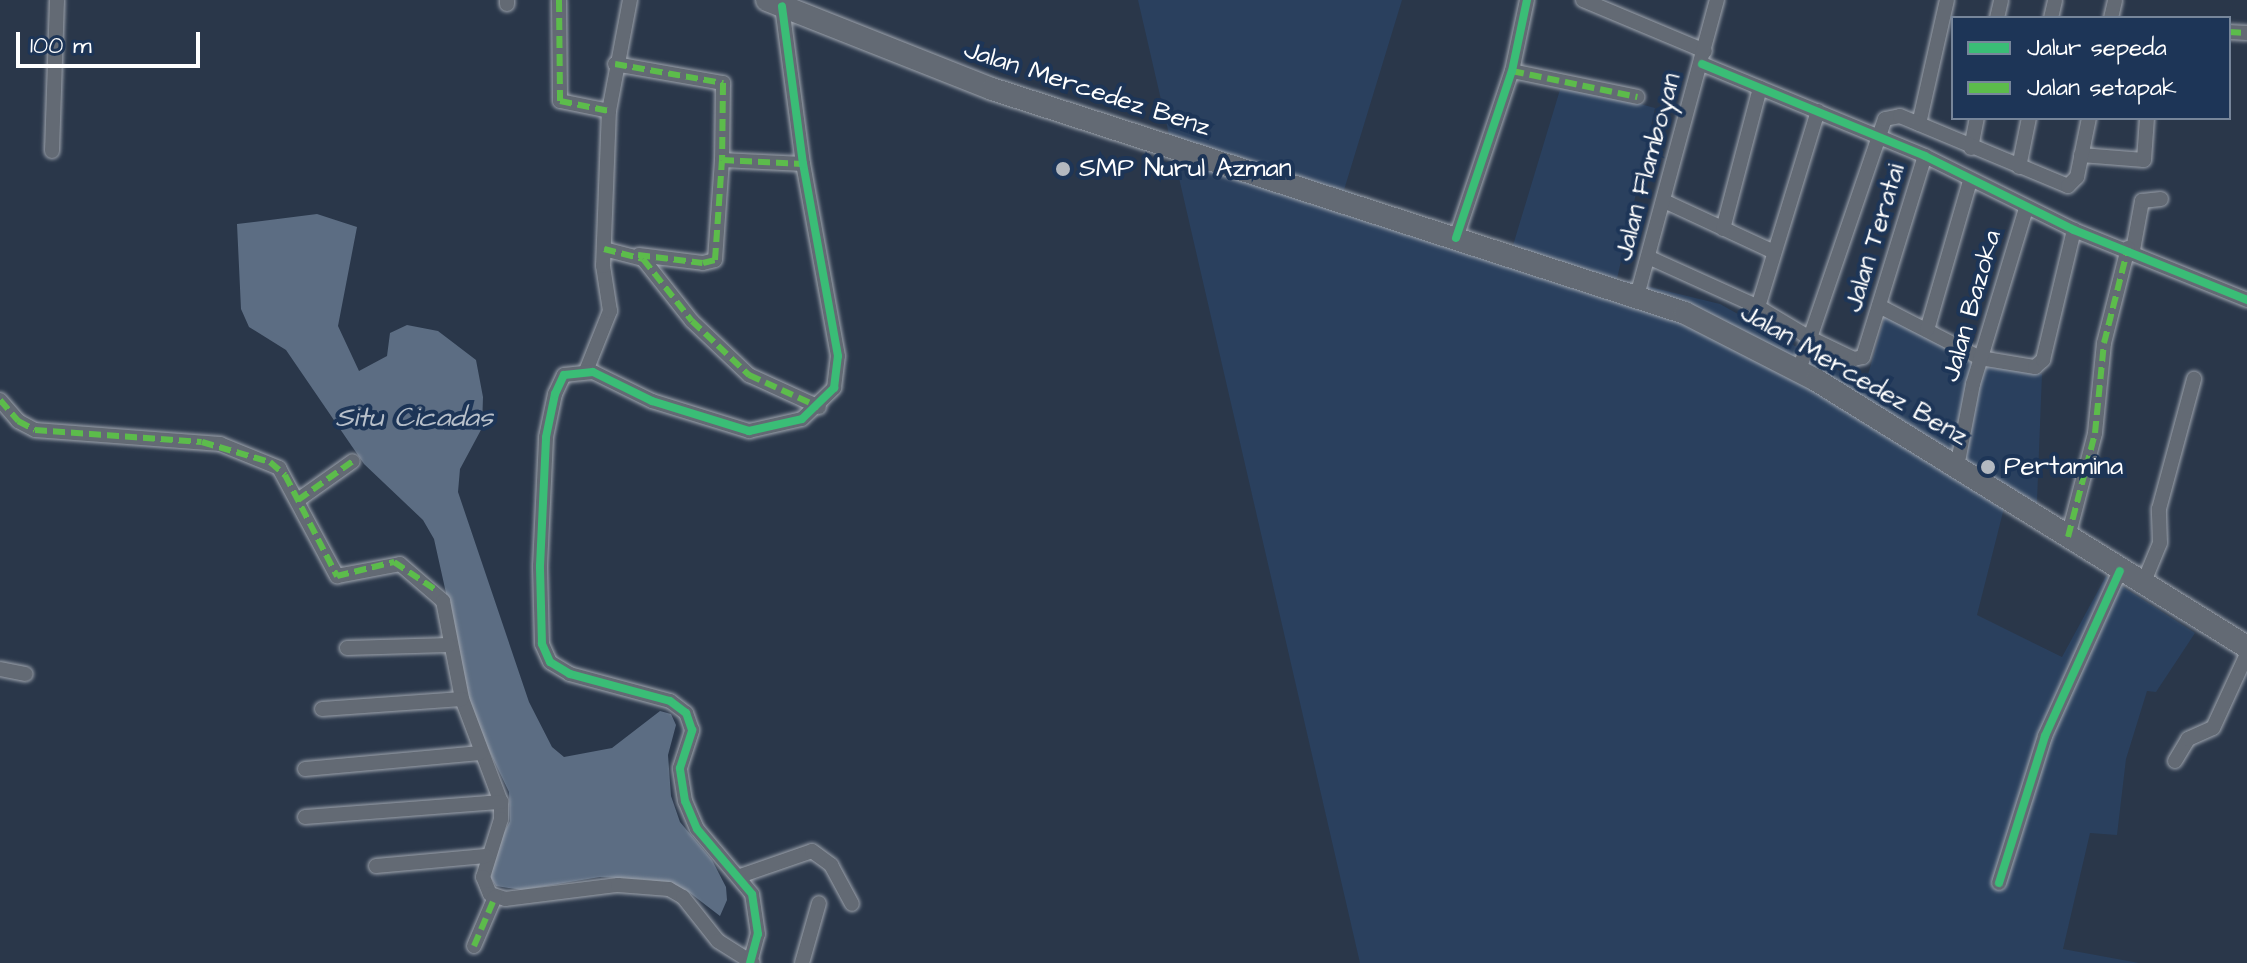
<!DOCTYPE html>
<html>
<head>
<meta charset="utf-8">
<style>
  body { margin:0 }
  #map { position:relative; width:2247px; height:963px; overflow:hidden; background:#2a374a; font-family:"Architects Daughter",sans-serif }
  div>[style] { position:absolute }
  .built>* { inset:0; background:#2a405e }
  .water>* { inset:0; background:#5c6d83 }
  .roads { filter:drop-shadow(0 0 2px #9fa5ae) drop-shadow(0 0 2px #9fa5ae) }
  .minor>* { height:14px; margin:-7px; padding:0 7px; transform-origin:7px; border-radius:7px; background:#636a74 }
  .primary>* { height:22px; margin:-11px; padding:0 11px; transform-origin:11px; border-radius:11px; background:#636a74 }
  .quiet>* { height:6px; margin-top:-3px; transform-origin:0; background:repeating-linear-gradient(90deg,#5cbc4b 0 12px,transparent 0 18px) }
  .cycleway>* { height:8px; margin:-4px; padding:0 4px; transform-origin:4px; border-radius:4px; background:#3abd76 }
  .dots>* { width:22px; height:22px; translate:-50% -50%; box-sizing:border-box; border:4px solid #1d3557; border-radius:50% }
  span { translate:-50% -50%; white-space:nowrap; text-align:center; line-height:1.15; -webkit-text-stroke:8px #1d3557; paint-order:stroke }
  .street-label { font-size:26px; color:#fff }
  .poi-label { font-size:26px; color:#fff }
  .left { translate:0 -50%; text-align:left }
  .water-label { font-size:28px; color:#b8c0ca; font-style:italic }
  .legend { position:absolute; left:1951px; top:16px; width:280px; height:104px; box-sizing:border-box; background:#1d3557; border:2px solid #77869a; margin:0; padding:10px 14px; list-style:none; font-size:24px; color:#fff }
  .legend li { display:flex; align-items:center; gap:16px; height:40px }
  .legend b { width:40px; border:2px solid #77869a }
  .scale { position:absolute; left:16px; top:32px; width:184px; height:36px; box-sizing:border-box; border:4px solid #fff; border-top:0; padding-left:10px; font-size:24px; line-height:28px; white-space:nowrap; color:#fff; -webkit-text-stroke:6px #1d3557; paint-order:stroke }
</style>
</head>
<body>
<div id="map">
  <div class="built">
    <i style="clip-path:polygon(1138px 0,1402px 0,1344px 190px,1511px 252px,1562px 83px,1655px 108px,1617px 279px,1720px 304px,1865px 385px,1886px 312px,1972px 363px,2042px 374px,2036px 527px,2004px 508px,1977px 615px,2062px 657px,2106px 576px,2195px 633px,2156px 692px,2147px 691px,2126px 759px,2117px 835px,2090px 833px,2063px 949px,2139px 963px,1360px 963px)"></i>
  </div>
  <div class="water">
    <i style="clip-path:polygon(317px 214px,357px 227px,338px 326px,359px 371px,387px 356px,390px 333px,407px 325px,438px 331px,476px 360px,483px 397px,482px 428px,460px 469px,458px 492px,529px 702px,552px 747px,564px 757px,612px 748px,660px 711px,671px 714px,676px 725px,668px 755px,671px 796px,680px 822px,712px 860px,726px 887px,727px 900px,720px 916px,690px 893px,650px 880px,600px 877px,522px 890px,496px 886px,491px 878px,493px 854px,510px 821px,509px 792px,474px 719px,434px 539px,423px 520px,364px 464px,286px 350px,249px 327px,241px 309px,237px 224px)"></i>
  </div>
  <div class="roads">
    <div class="minor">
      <i style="left:507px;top:0;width:4px;rotate:90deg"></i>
      <i style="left:559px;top:0;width:101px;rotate:89.4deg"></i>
      <i style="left:560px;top:101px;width:50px;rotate:11.5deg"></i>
      <i style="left:1583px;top:0;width:132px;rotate:22.7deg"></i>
      <i style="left:1997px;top:18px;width:18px;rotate:-77deg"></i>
      <i style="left:2051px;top:18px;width:18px;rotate:-77deg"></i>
      <i style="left:2111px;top:18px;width:18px;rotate:-77deg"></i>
      <i style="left:2229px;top:32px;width:18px;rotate:3deg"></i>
      <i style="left:615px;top:64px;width:110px;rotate:10deg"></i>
      <i style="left:723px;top:83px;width:77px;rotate:90.7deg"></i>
      <i style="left:1702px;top:64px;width:241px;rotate:22.4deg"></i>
      <i style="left:1925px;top:156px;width:166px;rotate:26.4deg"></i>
      <i style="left:2074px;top:230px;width:187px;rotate:22deg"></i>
      <i style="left:1512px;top:71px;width:128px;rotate:11.7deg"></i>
      <i style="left:1919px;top:124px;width:127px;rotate:-77.3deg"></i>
      <i style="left:1971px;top:148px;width:31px;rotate:-79deg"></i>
      <i style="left:52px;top:151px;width:151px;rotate:-88.1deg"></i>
      <i style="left:2081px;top:155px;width:63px;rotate:4.5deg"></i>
      <i style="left:2144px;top:160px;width:42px;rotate:-85.9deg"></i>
      <i style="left:2019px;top:167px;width:50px;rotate:-78.5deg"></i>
      <i style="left:1664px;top:201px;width:121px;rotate:24.9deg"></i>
      <i style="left:1723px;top:229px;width:146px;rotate:-75.3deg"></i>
      <i style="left:1456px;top:238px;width:176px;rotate:-71.5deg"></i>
      <i style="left:1512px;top:71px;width:73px;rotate:-78.1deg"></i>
      <i style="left:604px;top:249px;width:40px;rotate:14.4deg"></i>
      <i style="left:643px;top:259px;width:79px;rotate:51.7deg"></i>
      <i style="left:692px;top:321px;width:79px;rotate:43.5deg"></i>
      <i style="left:749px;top:375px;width:77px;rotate:24.6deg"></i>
      <i style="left:2133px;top:250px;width:50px;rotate:-79.6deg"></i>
      <i style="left:2142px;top:201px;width:19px;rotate:-6deg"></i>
      <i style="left:639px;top:255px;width:64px;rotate:7.1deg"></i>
      <i style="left:703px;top:263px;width:12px;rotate:-14deg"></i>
      <i style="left:715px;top:260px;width:100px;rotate:-86deg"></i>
      <i style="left:722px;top:160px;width:81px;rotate:2.8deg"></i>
      <i style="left:1648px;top:257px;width:121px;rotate:24.4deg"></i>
      <i style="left:1758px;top:307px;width:205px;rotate:-73deg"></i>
      <i style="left:1637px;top:296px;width:307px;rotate:-74.9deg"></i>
      <i style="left:1879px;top:306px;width:114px;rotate:27.2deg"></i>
      <i style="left:1980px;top:358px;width:56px;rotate:9.3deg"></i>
      <i style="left:2035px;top:367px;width:11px;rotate:-41deg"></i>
      <i style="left:2043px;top:360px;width:134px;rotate:-76.6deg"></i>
      <i style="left:1758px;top:307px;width:58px;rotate:31deg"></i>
      <i style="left:1808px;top:337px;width:51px;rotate:25.6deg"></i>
      <i style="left:1854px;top:359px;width:9px;rotate:-13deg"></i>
      <i style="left:1863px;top:357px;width:210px;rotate:-72.9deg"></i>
      <i style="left:1927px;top:330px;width:155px;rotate:-73.9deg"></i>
      <i style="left:1799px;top:370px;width:265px;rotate:-71.1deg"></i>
      <i style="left:1885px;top:119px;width:15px;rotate:-11deg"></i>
      <i style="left:1900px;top:116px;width:182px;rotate:22.6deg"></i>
      <i style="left:2068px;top:186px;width:13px;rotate:-45deg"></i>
      <i style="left:2077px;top:177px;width:60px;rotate:-78.5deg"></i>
      <i style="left:586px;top:371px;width:65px;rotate:-68.2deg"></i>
      <i style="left:610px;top:311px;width:46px;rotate:-98.8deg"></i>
      <i style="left:603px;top:266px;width:155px;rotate:-87.8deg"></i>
      <i style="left:609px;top:111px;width:113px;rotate:-79.3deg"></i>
      <i style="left:0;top:400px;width:28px;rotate:49deg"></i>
      <i style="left:18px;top:421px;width:19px;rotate:28deg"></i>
      <i style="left:35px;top:430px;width:186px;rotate:4.3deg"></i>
      <i style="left:220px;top:444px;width:64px;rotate:22.1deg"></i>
      <i style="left:279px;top:468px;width:123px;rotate:61.8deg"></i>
      <i style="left:337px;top:576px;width:64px;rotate:-10.8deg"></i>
      <i style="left:400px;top:564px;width:57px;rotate:40.7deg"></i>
      <i style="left:443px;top:601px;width:100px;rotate:79deg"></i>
      <i style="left:462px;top:699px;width:110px;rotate:69.3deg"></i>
      <i style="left:501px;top:802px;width:17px;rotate:90deg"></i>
      <i style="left:501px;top:819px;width:61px;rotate:107.2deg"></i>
      <i style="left:483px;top:877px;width:18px;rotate:68deg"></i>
      <i style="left:490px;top:894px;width:16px;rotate:18deg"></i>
      <i style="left:505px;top:899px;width:114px;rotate:-7.1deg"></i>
      <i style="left:618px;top:885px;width:51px;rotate:4.5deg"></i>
      <i style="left:669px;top:889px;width:16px;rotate:30deg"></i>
      <i style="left:683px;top:897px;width:56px;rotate:51.5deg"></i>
      <i style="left:718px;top:941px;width:41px;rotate:32.2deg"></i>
      <i style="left:1957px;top:467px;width:85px;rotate:-79.1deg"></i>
      <i style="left:1973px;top:384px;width:184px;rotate:-73.2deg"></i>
      <i style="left:298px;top:500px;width:67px;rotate:-35.3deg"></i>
      <i style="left:2068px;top:537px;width:107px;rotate:-75.4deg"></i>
      <i style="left:2095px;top:433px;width:90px;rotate:-84.3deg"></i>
      <i style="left:2104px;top:343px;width:98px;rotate:-75.8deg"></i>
      <i style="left:2143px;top:584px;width:44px;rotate:-67.5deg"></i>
      <i style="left:2160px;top:543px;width:34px;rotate:-92deg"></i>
      <i style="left:2159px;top:509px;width:135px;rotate:-74.9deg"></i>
      <i style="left:347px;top:648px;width:102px;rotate:-1.7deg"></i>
      <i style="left:0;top:669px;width:26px;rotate:11deg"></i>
      <i style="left:322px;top:709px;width:140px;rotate:-4.1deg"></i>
      <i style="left:2175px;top:761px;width:26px;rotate:-59deg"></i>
      <i style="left:2188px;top:739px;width:27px;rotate:-24deg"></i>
      <i style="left:2213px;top:728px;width:81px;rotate:-65.3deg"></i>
      <i style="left:305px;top:769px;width:176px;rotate:-5.2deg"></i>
      <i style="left:305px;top:817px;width:197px;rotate:-4.4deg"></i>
      <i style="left:376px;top:866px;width:110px;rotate:-5.2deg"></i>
      <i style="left:740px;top:876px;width:76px;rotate:-19.1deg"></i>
      <i style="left:812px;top:851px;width:24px;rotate:36deg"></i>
      <i style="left:831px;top:865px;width:44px;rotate:61.7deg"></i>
      <i style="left:1999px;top:883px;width:154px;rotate:-72.6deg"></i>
      <i style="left:2045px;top:736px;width:181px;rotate:-65.6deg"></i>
      <i style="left:474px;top:946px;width:53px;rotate:-66.8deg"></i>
      <i style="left:750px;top:963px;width:30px;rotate:-75deg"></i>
      <i style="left:758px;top:934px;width:40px;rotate:-98.5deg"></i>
      <i style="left:752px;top:894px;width:85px;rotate:-130.2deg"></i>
      <i style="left:697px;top:829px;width:30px;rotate:-113deg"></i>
      <i style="left:685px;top:801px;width:33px;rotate:-99deg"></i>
      <i style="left:680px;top:768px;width:40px;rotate:-72deg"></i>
      <i style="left:692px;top:730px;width:18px;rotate:-109deg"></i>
      <i style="left:686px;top:713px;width:20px;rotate:-143deg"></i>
      <i style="left:670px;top:701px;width:104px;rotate:-164.9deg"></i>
      <i style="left:570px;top:674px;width:23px;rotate:-149deg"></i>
      <i style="left:550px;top:662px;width:20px;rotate:-114deg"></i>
      <i style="left:542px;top:644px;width:78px;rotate:-91.5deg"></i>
      <i style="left:540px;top:566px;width:129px;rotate:-87.3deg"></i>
      <i style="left:546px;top:437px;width:44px;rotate:-78.2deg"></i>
      <i style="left:555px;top:394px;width:21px;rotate:-65deg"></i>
      <i style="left:564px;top:375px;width:29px;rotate:-6deg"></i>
      <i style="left:593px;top:372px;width:66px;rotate:26.2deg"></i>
      <i style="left:652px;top:401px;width:102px;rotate:17.2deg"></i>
      <i style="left:749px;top:431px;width:54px;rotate:-12.8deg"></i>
      <i style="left:802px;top:419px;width:45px;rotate:-44.1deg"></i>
      <i style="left:834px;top:388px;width:32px;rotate:-83deg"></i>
      <i style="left:838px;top:356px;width:195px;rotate:-100.3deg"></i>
      <i style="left:803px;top:164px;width:159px;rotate:-97.6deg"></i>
      <i style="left:802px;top:963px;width:62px;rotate:-74.2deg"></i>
    </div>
    <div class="primary">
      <i style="left:767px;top:0;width:242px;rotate:21.6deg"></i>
      <i style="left:992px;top:89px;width:728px;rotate:17.91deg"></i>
      <i style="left:1685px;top:313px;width:147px;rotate:27.1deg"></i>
      <i style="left:1816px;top:380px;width:507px;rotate:31.78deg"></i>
    </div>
  </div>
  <div class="quiet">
    <i style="left:559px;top:0;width:101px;rotate:89.4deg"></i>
    <i style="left:560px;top:101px;width:50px;rotate:11.5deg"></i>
    <i style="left:2229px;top:32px;width:18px;rotate:3deg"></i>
    <i style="left:615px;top:64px;width:110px;rotate:10deg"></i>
    <i style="left:723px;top:83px;width:77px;rotate:90.7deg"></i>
    <i style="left:1512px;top:71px;width:128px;rotate:11.7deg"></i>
    <i style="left:604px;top:249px;width:40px;rotate:14.4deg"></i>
    <i style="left:643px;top:259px;width:79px;rotate:51.7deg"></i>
    <i style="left:692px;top:321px;width:79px;rotate:43.5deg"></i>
    <i style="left:749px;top:375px;width:77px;rotate:24.6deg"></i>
    <i style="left:638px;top:255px;width:65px;rotate:7deg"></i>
    <i style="left:703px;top:263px;width:12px;rotate:-14deg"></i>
    <i style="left:715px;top:260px;width:100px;rotate:-86deg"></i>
    <i style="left:722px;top:160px;width:81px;rotate:2.8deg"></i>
    <i style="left:0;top:400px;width:28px;rotate:49deg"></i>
    <i style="left:18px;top:421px;width:19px;rotate:28deg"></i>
    <i style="left:35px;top:430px;width:167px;rotate:4.1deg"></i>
    <i style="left:202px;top:442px;width:71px;rotate:16.4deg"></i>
    <i style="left:270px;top:462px;width:20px;rotate:41deg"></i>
    <i style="left:285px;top:475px;width:114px;rotate:62.8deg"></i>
    <i style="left:337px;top:576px;width:59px;rotate:-13.8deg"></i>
    <i style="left:394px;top:562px;width:50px;rotate:33.7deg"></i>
    <i style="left:298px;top:500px;width:67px;rotate:-35.3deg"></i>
    <i style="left:2068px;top:537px;width:107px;rotate:-75.4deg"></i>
    <i style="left:2095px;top:433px;width:90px;rotate:-84.3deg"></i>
    <i style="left:2104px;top:343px;width:98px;rotate:-75.8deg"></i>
    <i style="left:474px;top:946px;width:53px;rotate:-66.8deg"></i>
  </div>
  <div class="cycleway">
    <i style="left:1702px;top:64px;width:241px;rotate:22.4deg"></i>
    <i style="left:1925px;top:156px;width:166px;rotate:26.4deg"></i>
    <i style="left:2074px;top:230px;width:187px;rotate:22deg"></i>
    <i style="left:1456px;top:238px;width:176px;rotate:-71.5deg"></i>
    <i style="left:1512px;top:71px;width:73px;rotate:-78.1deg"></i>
    <i style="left:1999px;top:883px;width:154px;rotate:-72.6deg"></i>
    <i style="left:2045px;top:736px;width:181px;rotate:-65.6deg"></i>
    <i style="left:750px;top:963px;width:30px;rotate:-75deg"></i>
    <i style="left:758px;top:934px;width:40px;rotate:-98.5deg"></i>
    <i style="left:752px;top:894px;width:85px;rotate:-130.2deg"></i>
    <i style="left:697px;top:829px;width:30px;rotate:-113deg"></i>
    <i style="left:685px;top:801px;width:33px;rotate:-99deg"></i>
    <i style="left:680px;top:768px;width:40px;rotate:-72deg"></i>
    <i style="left:692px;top:730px;width:18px;rotate:-109deg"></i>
    <i style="left:686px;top:713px;width:20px;rotate:-143deg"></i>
    <i style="left:670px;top:701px;width:104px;rotate:-164.9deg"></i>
    <i style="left:570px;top:674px;width:23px;rotate:-149deg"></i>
    <i style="left:550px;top:662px;width:20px;rotate:-114deg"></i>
    <i style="left:542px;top:644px;width:78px;rotate:-91.5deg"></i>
    <i style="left:540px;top:566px;width:129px;rotate:-87.3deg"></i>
    <i style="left:546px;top:437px;width:44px;rotate:-78.2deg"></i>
    <i style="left:555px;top:394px;width:21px;rotate:-65deg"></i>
    <i style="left:564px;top:375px;width:29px;rotate:-6deg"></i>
    <i style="left:593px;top:372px;width:66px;rotate:26.2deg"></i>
    <i style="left:652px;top:401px;width:102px;rotate:17.2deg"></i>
    <i style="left:749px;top:431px;width:54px;rotate:-12.8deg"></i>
    <i style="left:802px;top:419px;width:45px;rotate:-44.1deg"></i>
    <i style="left:834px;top:388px;width:32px;rotate:-83deg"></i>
    <i style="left:838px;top:356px;width:195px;rotate:-100.3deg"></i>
    <i style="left:803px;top:164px;width:159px;rotate:-97.6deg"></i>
  </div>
  <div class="dots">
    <i style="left:1063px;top:169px;background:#b4b9c0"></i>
    <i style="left:1988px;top:467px;background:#b4b9c0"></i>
  </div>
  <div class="street-label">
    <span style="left:1087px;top:89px;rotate:18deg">Jalan Mercedez Benz</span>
    <span style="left:1648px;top:167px;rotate:-75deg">Jalan Flamboyan</span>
    <span style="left:1875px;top:238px;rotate:-73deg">Jalan Teratai</span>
    <span style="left:1972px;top:306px;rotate:-74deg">Jalan Bazoka</span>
    <span style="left:1854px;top:375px;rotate:30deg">Jalan Mercedez Benz</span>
  </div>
  <div class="poi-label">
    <span class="left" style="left:1079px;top:169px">SMP Nurul Azman</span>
    <span class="left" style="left:2004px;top:467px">Pertamina</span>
  </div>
  <div class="water-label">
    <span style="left:414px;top:418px">Situ Cicadas</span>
  </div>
  <ul class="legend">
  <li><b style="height:10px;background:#3abd76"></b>Jalur sepeda</li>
  <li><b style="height:10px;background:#5cbc4b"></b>Jalan setapak</li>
  </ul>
  <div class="scale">100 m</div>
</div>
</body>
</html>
